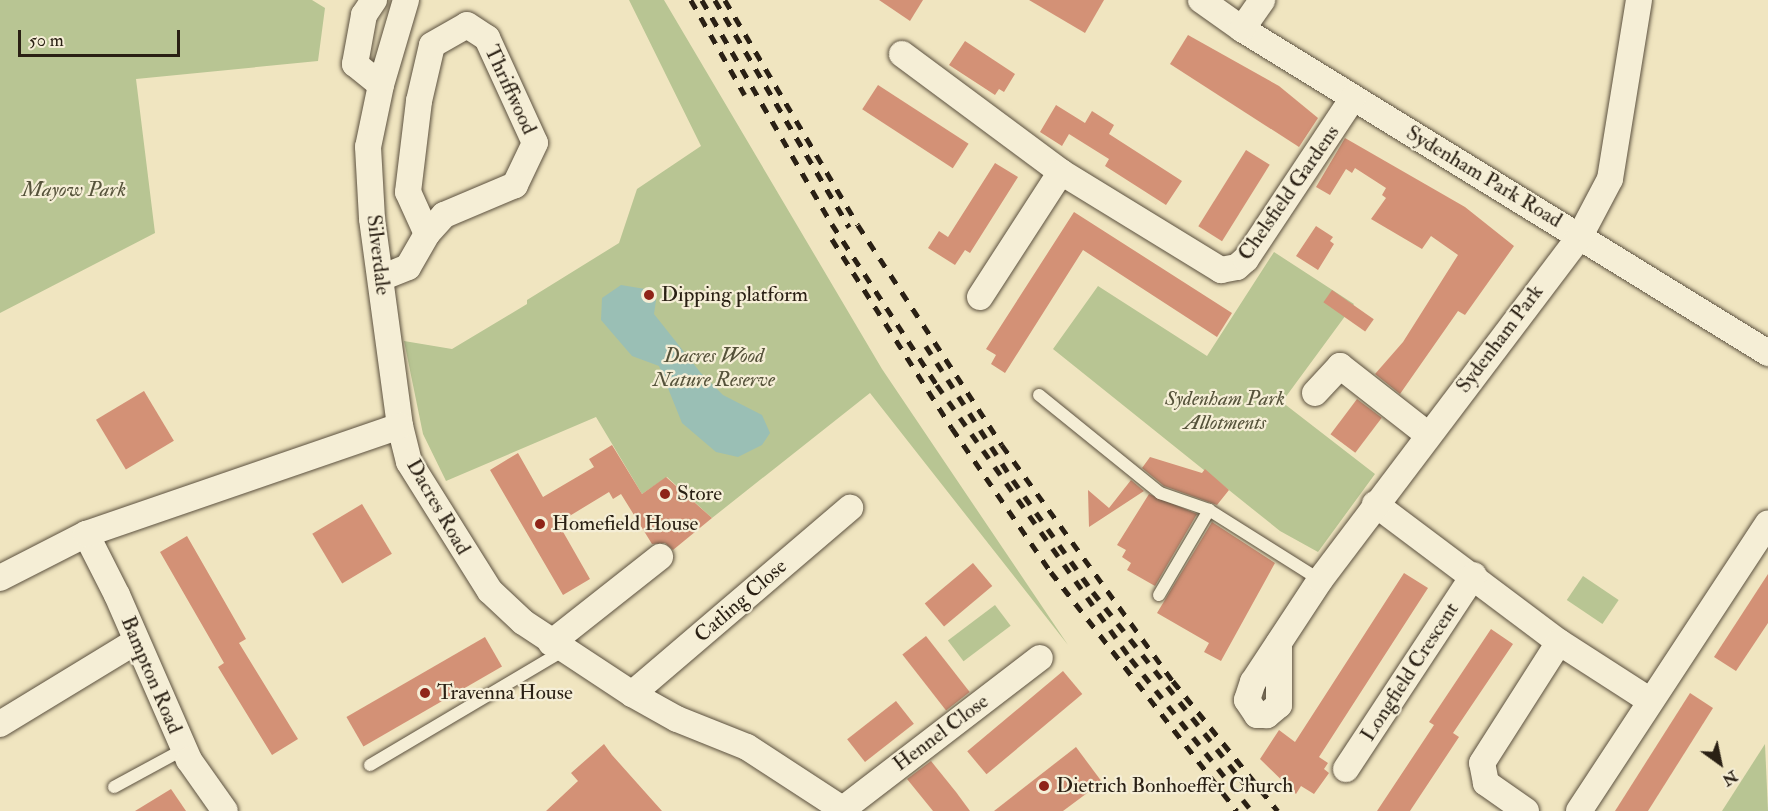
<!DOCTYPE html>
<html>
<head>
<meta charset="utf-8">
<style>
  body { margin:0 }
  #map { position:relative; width:1768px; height:811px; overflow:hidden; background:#f0e5c0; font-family:"IM FELL Double Pica",serif }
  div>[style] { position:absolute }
  .green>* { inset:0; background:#b8c593; transform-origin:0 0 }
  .water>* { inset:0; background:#9abfb5 }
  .building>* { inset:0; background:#d39176; transform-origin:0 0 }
  .roads { filter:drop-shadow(0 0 2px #5c513f) drop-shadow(0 0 2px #5c513f) }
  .lane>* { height:12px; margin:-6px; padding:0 6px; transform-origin:6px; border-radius:6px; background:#f5eed6 }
  .street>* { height:26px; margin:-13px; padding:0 13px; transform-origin:13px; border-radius:13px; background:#f5eed6 }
  .rail>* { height:4.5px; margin-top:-2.25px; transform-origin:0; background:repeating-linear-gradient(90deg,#2a2014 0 10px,transparent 0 20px) }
  .dots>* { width:16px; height:16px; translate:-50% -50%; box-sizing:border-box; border:3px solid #f5eed6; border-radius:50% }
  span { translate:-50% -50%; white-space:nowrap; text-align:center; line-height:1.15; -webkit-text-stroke:4.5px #f5eed6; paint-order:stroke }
  .street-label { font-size:21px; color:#2a2014 }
  .park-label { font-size:21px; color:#55523a; font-style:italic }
  .poi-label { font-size:21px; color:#2a2014 }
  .left { translate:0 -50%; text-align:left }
  .north { position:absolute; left:1690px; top:733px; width:60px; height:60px; -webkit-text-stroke:4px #f5eed6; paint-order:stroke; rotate:147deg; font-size:16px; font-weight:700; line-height:24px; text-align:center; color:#2a2014 }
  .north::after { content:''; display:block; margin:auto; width:21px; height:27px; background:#2a2014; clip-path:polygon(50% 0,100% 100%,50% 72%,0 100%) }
  .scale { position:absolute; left:18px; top:30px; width:162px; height:27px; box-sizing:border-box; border:3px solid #2a2014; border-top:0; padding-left:8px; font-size:18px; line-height:21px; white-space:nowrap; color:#2a2014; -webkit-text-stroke:4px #f5eed6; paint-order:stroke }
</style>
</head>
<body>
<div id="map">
  <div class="green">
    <i style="clip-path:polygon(0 0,312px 0,325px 8px,318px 61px,136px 79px,155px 233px,0 313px)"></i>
    <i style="clip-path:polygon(629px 0,664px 0,882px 369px,1068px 645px,870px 393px,712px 518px,667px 477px,642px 494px,596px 417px,446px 481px,423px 434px,404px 341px,452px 349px,527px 304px,527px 300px,619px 243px,637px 189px,701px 146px)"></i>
    <i style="clip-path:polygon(1274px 252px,1354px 304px,1282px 402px,1375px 474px,1318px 552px,1280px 531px,1053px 349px,1098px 286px,1207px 356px)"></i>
    <i style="left:1583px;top:576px;width:43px;height:29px;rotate:34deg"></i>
    <i style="left:995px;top:605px;width:26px;height:59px;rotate:53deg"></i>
    <i style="clip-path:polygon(1765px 744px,1768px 811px,1722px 811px)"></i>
  </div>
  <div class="water">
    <i style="clip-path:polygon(621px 285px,645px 289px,656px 300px,654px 314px,700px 372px,723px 395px,762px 415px,770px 433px,762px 445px,738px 457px,716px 452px,682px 423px,659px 366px,632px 356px,601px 320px,602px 298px)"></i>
  </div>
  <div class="building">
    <i style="clip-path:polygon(879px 0,923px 0,910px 21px)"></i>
    <i style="clip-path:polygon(1029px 0,1104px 0,1085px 33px)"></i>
    <i style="clip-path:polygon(1188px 35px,1279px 86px,1318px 118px,1299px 147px,1170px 64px)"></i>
    <i style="clip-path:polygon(965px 41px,1015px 74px,1004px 92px,999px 89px,995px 95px,949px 65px)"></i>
    <i style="left:878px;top:85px;width:108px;height:29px;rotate:33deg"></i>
    <i style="clip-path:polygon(1056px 105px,1085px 123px,1092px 111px,1114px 125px,1109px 134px,1182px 181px,1166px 205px,1105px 166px,1109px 159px,1069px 134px,1062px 146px,1040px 132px)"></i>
    <i style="clip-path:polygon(1345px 138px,1465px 207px,1514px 246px,1465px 315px,1458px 311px,1400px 394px,1375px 374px,1403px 342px,1458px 255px,1431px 236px,1422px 249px,1371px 219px,1386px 198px,1382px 195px,1386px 188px,1355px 168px,1352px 173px,1346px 169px,1330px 195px,1316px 187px)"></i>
    <i style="left:1246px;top:150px;width:28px;height:90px;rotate:32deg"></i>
    <i style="clip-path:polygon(995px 163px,1018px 177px,970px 253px,965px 250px,955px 265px,928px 248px,939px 231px,948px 237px)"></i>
    <i style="clip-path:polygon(1074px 212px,1232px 313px,1217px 337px,1083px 250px,1005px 373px,991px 364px,996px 355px,986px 349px)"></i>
    <i style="clip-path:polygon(1316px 226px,1333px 237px,1330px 241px,1334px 244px,1318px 270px,1296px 256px)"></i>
    <i style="left:1332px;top:290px;width:51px;height:15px;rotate:35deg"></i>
    <i style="left:144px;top:391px;width:58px;height:56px;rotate:59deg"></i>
    <i style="left:1357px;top:399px;width:31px;height:44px;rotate:37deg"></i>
    <i style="clip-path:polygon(612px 445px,642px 494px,666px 477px,712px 518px,673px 550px,665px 543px,652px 544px,621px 494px,613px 499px,609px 492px,558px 523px,590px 579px,563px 595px,490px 470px,518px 453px,543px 497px,594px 467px,589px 459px)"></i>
    <i style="clip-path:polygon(1150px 457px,1202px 473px,1205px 469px,1229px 490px,1217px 505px,1164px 486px,1142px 468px)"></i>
    <i style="clip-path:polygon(1131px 480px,1144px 491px,1089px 527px,1088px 490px,1109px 508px)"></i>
    <i style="clip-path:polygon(1149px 494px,1197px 514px,1155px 586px,1127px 570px,1131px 563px,1122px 557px,1126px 550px,1117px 545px)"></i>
    <i style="left:362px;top:504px;width:58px;height:58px;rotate:59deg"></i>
    <i style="clip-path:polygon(1212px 522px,1275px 563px,1221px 661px,1204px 652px,1209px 643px,1157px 613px)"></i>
    <i style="clip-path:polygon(187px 536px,246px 639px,239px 643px,298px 739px,272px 755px,218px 667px,224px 663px,160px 552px)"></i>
    <i style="left:973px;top:563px;width:30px;height:63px;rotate:50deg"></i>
    <i style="clip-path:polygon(1404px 573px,1428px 588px,1319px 757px,1328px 763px,1324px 769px,1329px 773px,1314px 794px,1301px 786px,1296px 794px,1260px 759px,1279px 730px,1295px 742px)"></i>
    <i style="clip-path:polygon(1768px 574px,1768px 623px,1736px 671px,1714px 657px)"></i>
    <i style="clip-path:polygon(1491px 629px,1513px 644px,1453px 733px,1459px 737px,1410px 811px,1377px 811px,1434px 725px,1429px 722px)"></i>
    <i style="left:926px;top:636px;width:71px;height:30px;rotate:52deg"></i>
    <i style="left:485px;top:637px;width:34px;height:160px;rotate:60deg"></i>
    <i style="left:1063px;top:671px;width:30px;height:125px;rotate:50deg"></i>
    <i style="clip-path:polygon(1690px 693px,1713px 708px,1648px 811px,1615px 811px)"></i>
    <i style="left:896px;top:701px;width:29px;height:62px;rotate:52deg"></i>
    <i style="clip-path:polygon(604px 744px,612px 755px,662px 811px,546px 811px,578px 781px,571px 773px)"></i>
    <i style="clip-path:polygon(1076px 747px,1102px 782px,1063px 811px,994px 811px)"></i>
    <i style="clip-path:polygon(931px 761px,956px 792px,970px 811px,933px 811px,907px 779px)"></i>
    <i style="clip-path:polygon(171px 789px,186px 811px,135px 811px)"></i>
  </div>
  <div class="roads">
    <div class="lane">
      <i style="left:1039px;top:395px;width:156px;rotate:39deg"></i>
      <i style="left:1160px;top:493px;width:52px;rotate:19.1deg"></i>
      <i style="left:1209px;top:510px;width:131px;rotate:32.2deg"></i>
      <i style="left:1159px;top:595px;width:99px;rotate:-59.5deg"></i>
      <i style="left:370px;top:765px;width:224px;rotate:-30.6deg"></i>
      <i style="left:114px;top:787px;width:80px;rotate:-28.5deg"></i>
    </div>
    <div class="street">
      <i style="left:374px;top:0;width:18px;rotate:124deg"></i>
      <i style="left:364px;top:15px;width:50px;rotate:100.4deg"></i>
      <i style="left:355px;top:64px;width:33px;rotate:39deg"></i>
      <i style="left:406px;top:0;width:89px;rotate:106.4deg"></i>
      <i style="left:381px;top:85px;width:63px;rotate:101.8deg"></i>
      <i style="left:368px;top:147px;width:72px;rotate:86.8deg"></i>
      <i style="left:372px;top:219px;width:209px;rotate:82.3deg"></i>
      <i style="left:400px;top:426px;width:37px;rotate:76deg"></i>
      <i style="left:409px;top:462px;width:152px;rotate:57.9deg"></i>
      <i style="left:490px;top:591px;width:45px;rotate:43.2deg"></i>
      <i style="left:523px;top:622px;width:131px;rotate:33.4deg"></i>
      <i style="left:632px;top:694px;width:51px;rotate:29.1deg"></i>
      <i style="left:677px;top:719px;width:75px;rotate:21.8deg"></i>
      <i style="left:747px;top:747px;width:117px;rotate:33.1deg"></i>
      <i style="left:1201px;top:0;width:50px;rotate:35.3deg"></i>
      <i style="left:1242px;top:29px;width:618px;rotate:31.63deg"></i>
      <i style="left:1242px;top:29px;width:35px;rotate:-55deg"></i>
      <i style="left:902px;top:54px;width:198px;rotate:36.6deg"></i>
      <i style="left:1061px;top:172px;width:188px;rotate:31.5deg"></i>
      <i style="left:1221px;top:270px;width:16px;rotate:-11deg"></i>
      <i style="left:1237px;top:267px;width:12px;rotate:-42deg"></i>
      <i style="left:1246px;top:259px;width:193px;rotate:-56.4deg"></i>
      <i style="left:381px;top:278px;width:29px;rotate:-22deg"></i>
      <i style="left:408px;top:267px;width:38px;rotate:-60deg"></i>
      <i style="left:427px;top:234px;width:46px;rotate:-114.3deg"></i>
      <i style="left:408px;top:192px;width:92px;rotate:-83.1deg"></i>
      <i style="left:419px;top:101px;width:57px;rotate:-76.9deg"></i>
      <i style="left:432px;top:45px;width:40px;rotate:-29.7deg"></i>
      <i style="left:467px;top:25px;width:24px;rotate:33deg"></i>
      <i style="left:487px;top:38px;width:115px;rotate:65.4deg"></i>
      <i style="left:535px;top:143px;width:47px;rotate:115.5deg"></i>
      <i style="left:515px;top:185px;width:77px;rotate:157.1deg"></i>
      <i style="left:444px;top:215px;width:25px;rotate:132deg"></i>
      <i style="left:980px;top:297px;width:149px;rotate:-57.1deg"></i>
      <i style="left:1315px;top:393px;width:37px;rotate:-47deg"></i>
      <i style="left:1340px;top:366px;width:110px;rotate:38deg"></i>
      <i style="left:1375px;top:504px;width:230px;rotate:36.9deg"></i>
      <i style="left:1559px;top:642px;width:107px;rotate:32.8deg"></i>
      <i style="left:86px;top:534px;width:68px;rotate:63.1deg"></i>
      <i style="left:117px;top:595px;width:180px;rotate:66.4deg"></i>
      <i style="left:189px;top:760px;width:62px;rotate:54.8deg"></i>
      <i style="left:0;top:578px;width:97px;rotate:-27.1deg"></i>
      <i style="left:86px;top:534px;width:332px;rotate:-19deg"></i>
      <i style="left:551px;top:643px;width:139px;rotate:-38.3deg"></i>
      <i style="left:1279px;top:643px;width:62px;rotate:90deg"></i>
      <i style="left:1279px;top:705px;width:16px;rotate:140deg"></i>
      <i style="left:1267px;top:715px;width:10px;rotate:180deg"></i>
      <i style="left:1257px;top:715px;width:18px;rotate:-124deg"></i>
      <i style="left:1247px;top:700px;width:19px;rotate:-72deg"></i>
      <i style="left:1253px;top:682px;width:122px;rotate:-56.7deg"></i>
      <i style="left:1320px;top:580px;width:431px;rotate:-52.9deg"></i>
      <i style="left:1580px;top:236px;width:64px;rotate:-62.2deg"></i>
      <i style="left:1610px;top:179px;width:181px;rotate:-80.8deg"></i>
      <i style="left:632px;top:694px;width:287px;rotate:-40.5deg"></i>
      <i style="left:0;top:724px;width:158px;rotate:-31.3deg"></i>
      <i style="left:1346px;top:769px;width:232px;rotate:-56.6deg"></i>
      <i style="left:843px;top:809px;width:248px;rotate:-37.5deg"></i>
      <i style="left:1526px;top:811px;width:49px;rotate:-145deg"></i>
      <i style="left:1486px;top:783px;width:20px;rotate:-101deg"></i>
      <i style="left:1482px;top:763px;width:143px;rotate:-57.5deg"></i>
      <i style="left:1579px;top:811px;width:344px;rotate:-56.7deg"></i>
    </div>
  </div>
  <div class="rail">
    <i style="left:691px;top:0;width:109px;rotate:60.4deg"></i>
    <i style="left:702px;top:0;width:259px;rotate:59.9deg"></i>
    <i style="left:832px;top:224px;width:192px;rotate:56.9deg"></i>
    <i style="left:937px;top:385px;width:336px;rotate:54.7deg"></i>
    <i style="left:1131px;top:659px;width:194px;rotate:51.5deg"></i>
    <i style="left:715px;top:0;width:264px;rotate:59.4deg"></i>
    <i style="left:725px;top:0;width:261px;rotate:59.4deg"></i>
    <i style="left:858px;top:225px;width:263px;rotate:56.8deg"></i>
    <i style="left:1002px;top:445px;width:291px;rotate:54.1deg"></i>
    <i style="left:1173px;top:681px;width:167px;rotate:51.1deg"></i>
    <i style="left:832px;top:239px;width:224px;rotate:57.6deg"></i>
    <i style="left:952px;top:428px;width:175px;rotate:55.5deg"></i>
    <i style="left:1051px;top:572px;width:303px;rotate:52.1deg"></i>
    <i style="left:926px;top:346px;width:160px;rotate:57deg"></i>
    <i style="left:1013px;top:480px;width:138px;rotate:54.5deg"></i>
    <i style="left:1093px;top:592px;width:253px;rotate:51.7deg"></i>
  </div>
  <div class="dots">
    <i style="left:649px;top:295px;background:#8f2418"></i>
    <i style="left:665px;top:494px;background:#8f2418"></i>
    <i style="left:540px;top:524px;background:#8f2418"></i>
    <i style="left:425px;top:693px;background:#8f2418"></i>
    <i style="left:1044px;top:786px;background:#8f2418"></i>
  </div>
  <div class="street-label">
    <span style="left:510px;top:90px;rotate:65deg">Thriffwood</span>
    <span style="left:1484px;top:177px;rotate:31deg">Sydenham Park Road</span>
    <span style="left:1289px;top:193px;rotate:-55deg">Chelsfield Gardens</span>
    <span style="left:378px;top:255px;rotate:83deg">Silverdale</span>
    <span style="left:1500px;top:339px;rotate:-53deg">Sydenham Park</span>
    <span style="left:438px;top:507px;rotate:60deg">Dacres Road</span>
    <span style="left:741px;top:601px;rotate:-41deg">Catling Close</span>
    <span style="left:1410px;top:672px;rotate:-57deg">Longfield Crescent</span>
    <span style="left:151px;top:675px;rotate:67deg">Bampton Road</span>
    <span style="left:941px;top:733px;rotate:-37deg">Hennel Close</span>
  </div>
  <div class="park-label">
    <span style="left:74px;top:190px">Mayow Park</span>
    <span style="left:714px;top:368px">Dacres Wood<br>Nature Reserve</span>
    <span style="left:1225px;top:411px">Sydenham Park<br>Allotments</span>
  </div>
  <div class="poi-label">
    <span class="left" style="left:661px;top:295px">Dipping platform</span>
    <span class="left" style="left:677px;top:494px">Store</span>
    <span class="left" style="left:552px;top:524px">Homefield House</span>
    <span class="left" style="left:437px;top:693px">Travenna House</span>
    <span class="left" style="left:1056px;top:786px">Dietrich Bonhoeffer Church</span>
  </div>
  <div class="north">N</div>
  <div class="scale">50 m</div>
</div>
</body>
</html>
